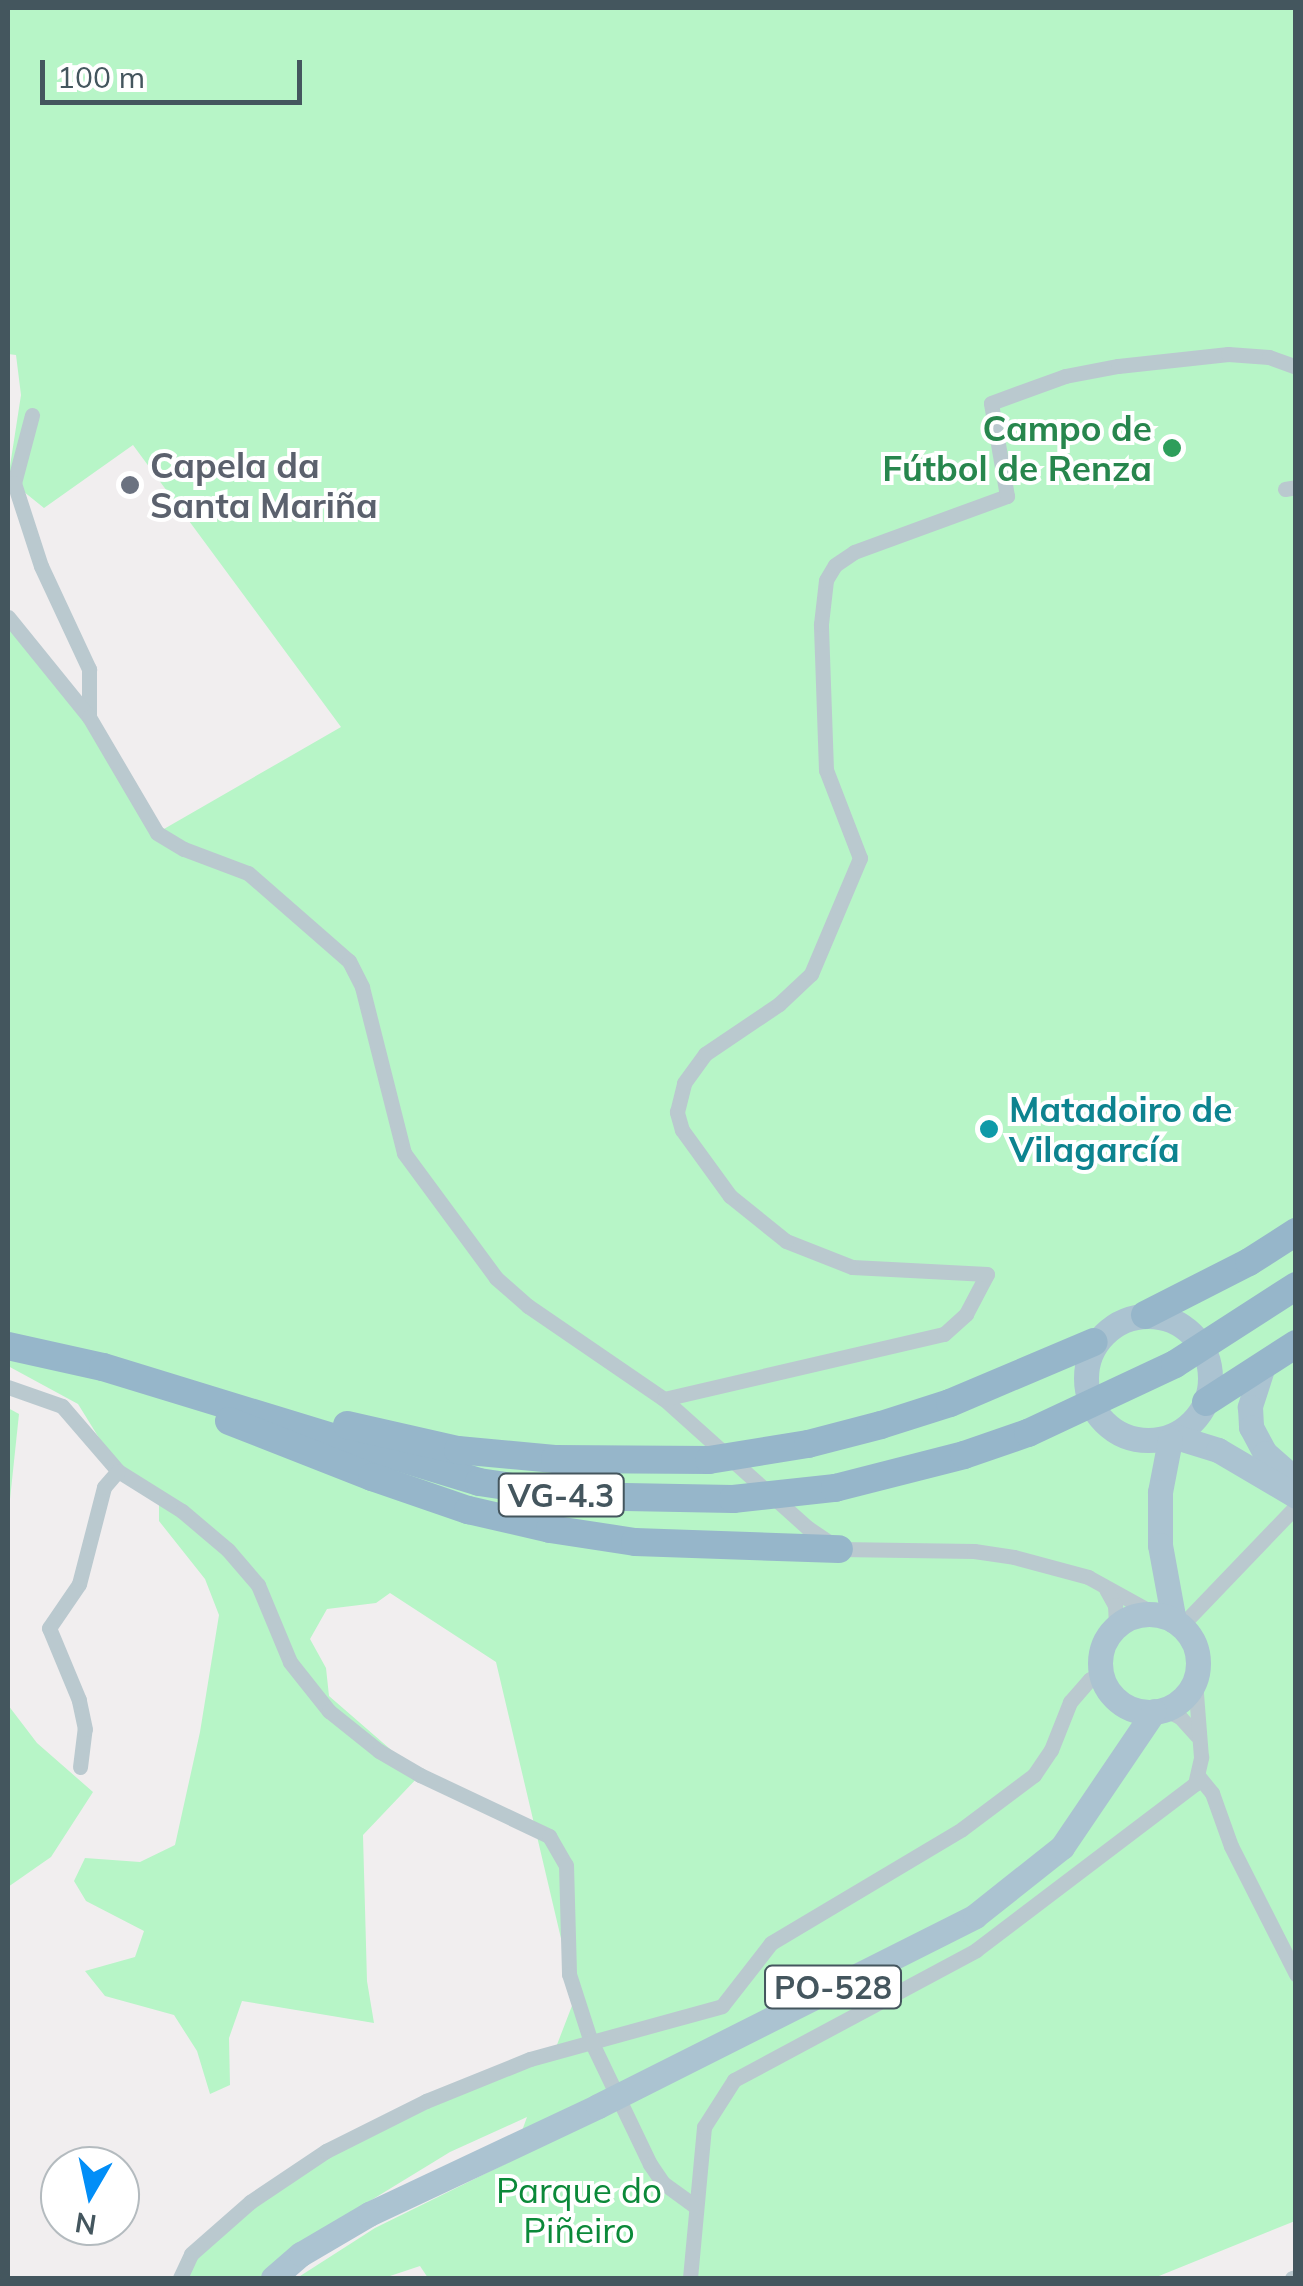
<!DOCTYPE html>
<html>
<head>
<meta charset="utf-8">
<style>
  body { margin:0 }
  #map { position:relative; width:1303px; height:2286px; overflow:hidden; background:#f1eeef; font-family:Mulish,sans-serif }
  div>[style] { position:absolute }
  .green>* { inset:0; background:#b7f5c7 }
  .minor>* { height:15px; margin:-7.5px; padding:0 7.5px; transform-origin:7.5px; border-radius:7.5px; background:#bac9cf }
  .primary>* { height:25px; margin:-12.5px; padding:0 12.5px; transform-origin:12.5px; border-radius:12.5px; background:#abc3d1 }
  .primary>.ring { margin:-12.5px; padding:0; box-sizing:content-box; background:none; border:25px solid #abc3d1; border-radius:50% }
  .trunk>* { height:28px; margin:-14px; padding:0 14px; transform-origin:14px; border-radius:14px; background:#96b6ca }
  .dots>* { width:28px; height:28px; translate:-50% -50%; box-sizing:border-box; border:5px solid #fff; border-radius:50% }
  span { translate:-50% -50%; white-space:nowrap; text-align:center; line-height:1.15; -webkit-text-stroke:8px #fff; paint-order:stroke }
  .shield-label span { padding:2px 8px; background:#fff; border:2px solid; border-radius:8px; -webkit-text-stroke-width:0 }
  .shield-label { font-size:32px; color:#44565e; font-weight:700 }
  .leisure-label { font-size:35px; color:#27864d; font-weight:700 }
  .right { translate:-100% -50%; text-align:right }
  .worship-label { font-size:35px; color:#5b616d; font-weight:700 }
  .left { translate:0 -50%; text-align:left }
  .culture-label { font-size:35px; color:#0d838f; font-weight:700 }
  .park-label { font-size:35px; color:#0b8939 }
  .frame { position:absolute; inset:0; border:10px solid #44565e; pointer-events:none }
  .north { position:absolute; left:40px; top:2146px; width:100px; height:100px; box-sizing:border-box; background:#fff; border:2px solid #b4bbbf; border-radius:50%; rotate:189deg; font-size:28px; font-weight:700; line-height:40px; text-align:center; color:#44565e }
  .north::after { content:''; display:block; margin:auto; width:35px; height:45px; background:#028ef7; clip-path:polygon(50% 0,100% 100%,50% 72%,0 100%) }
  .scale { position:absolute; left:40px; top:60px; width:262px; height:45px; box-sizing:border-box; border:5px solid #44565e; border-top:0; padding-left:12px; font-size:30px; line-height:35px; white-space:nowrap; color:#44565e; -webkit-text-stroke:8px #fff; paint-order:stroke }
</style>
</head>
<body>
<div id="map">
  <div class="green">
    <i style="clip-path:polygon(8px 8px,1295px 8px,1295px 2221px,1154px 2278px,428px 2278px,420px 2266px,384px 2278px,297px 2278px,375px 2228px,511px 2161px,527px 2117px,450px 2152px,324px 2229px,262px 2278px,180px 2278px,189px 2259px,262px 2194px,426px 2101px,553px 2055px,575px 1998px,496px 1662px,390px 1593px,376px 1603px,327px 1609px,310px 1639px,326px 1668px,329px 1696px,420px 1775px,363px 1835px,367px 1981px,374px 2023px,242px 2001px,229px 2038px,230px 2085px,210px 2094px,197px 2051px,174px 2015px,105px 1996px,85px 1971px,135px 1957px,144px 1931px,86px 1901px,74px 1881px,85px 1858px,140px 1862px,175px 1845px,200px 1732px,219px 1615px,205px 1579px,159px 1521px,159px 1497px,109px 1454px,78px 1404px,8px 1366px,8px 617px,89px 717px,157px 833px,341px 727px,133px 445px,44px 508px,8px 479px,21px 395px,16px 355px,8px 354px)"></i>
    <i style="clip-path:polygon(8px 1408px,19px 1414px,8px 1518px)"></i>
    <i style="clip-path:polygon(8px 1705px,37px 1743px,93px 1792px,51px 1857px,8px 1887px)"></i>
  </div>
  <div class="minor">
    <i style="left:32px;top:415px;width:70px;rotate:104.8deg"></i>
    <i style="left:14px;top:483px;width:87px;rotate:72deg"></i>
    <i style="left:41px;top:566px;width:114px;rotate:65deg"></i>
    <i style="left:89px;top:669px;width:48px;rotate:90deg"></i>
    <i style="left:1285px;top:489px;width:11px;rotate:-10deg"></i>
    <i style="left:8px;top:617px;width:129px;rotate:51deg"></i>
    <i style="left:89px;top:717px;width:134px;rotate:59.6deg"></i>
    <i style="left:157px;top:833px;width:31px;rotate:31deg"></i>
    <i style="left:184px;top:849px;width:68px;rotate:20.6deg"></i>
    <i style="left:248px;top:873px;width:134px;rotate:41.1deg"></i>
    <i style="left:349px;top:961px;width:29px;rotate:63deg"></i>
    <i style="left:362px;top:987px;width:171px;rotate:75.8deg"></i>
    <i style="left:404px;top:1153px;width:155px;rotate:53.6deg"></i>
    <i style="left:496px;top:1278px;width:43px;rotate:41.2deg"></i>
    <i style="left:528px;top:1306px;width:165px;rotate:34.4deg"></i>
    <i style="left:664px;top:1399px;width:193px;rotate:41.9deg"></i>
    <i style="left:808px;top:1528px;width:37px;rotate:34deg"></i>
    <i style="left:839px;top:1549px;width:135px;rotate:0.8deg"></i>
    <i style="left:974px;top:1551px;width:40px;rotate:8.5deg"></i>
    <i style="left:1014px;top:1557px;width:77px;rotate:15.1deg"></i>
    <i style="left:1088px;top:1577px;width:77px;rotate:28.9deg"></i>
    <i style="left:8px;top:1387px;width:57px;rotate:19.4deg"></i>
    <i style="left:62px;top:1406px;width:86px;rotate:49.3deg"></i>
    <i style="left:118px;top:1471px;width:75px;rotate:32deg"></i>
    <i style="left:182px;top:1511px;width:60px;rotate:40.3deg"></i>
    <i style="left:228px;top:1550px;width:46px;rotate:49.4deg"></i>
    <i style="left:258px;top:1585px;width:83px;rotate:67.4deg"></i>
    <i style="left:290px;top:1662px;width:63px;rotate:51.5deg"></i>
    <i style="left:329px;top:1711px;width:64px;rotate:38.7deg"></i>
    <i style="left:379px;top:1751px;width:48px;rotate:30.3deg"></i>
    <i style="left:420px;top:1775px;width:143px;rotate:25.3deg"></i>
    <i style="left:549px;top:1836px;width:34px;rotate:60deg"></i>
    <i style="left:566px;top:1865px;width:109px;rotate:88.4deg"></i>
    <i style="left:569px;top:1974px;width:68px;rotate:72.1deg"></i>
    <i style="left:590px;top:2039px;width:139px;rotate:64.4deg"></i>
    <i style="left:650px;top:2164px;width:23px;rotate:56deg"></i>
    <i style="left:663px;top:2183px;width:39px;rotate:36deg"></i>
    <i style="left:664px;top:1399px;width:287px;rotate:-13.1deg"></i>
    <i style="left:944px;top:1334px;width:30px;rotate:-42deg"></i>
    <i style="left:966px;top:1314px;width:45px;rotate:-62.3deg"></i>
    <i style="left:987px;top:1274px;width:135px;rotate:-177deg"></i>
    <i style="left:852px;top:1267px;width:71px;rotate:-158.5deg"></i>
    <i style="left:786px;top:1241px;width:72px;rotate:-141.2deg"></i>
    <i style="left:730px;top:1196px;width:82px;rotate:-126deg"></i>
    <i style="left:682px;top:1130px;width:19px;rotate:-106deg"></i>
    <i style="left:677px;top:1112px;width:30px;rotate:-76deg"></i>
    <i style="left:684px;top:1083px;width:36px;rotate:-54deg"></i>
    <i style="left:705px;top:1054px;width:89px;rotate:-34deg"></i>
    <i style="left:779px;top:1004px;width:44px;rotate:-43.2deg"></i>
    <i style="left:811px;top:974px;width:126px;rotate:-67.1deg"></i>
    <i style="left:860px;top:858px;width:94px;rotate:-111.1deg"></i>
    <i style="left:826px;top:770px;width:146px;rotate:-92deg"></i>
    <i style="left:821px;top:624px;width:44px;rotate:-83.5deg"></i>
    <i style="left:826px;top:580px;width:17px;rotate:-59deg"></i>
    <i style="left:835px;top:565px;width:23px;rotate:-34deg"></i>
    <i style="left:854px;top:552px;width:163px;rotate:-20.1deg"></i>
    <i style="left:1007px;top:496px;width:94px;rotate:-99.8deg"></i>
    <i style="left:991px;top:403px;width:79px;rotate:-20deg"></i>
    <i style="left:1065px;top:376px;width:54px;rotate:-10.7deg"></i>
    <i style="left:1118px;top:366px;width:111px;rotate:-6.2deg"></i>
    <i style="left:1228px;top:354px;width:41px;rotate:4.2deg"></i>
    <i style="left:1269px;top:357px;width:29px;rotate:20deg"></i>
    <i style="left:1106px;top:1589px;width:18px;rotate:61deg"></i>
    <i style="left:1115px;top:1605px;width:21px;rotate:87deg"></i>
    <i style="left:1181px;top:1626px;width:166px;rotate:-46.2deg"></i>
    <i style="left:1164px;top:1709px;width:18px;rotate:27deg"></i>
    <i style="left:1180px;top:1717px;width:25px;rotate:48deg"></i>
    <i style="left:80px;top:1767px;width:38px;rotate:-83deg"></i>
    <i style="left:85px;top:1729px;width:30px;rotate:-102deg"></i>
    <i style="left:79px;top:1700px;width:78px;rotate:-112.6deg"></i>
    <i style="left:49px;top:1628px;width:53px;rotate:-55.7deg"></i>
    <i style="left:79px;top:1584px;width:100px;rotate:-75.5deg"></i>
    <i style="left:104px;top:1487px;width:21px;rotate:-49deg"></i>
    <i style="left:1199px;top:1777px;width:21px;rotate:51deg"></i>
    <i style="left:1212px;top:1793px;width:56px;rotate:70.3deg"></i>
    <i style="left:1231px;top:1846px;width:144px;rotate:63.1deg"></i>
    <i style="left:180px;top:2278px;width:26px;rotate:-65deg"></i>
    <i style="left:191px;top:2254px;width:79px;rotate:-41.4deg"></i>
    <i style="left:250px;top:2202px;width:92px;rotate:-33.9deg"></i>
    <i style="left:326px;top:2151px;width:112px;rotate:-26.6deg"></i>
    <i style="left:426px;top:2101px;width:112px;rotate:-22deg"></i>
    <i style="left:530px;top:2059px;width:199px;rotate:-15.4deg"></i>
    <i style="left:722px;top:2006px;width:80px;rotate:-52.1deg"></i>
    <i style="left:771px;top:1943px;width:222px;rotate:-30.8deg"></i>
    <i style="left:962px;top:1829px;width:90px;rotate:-36.9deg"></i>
    <i style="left:1034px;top:1775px;width:30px;rotate:-56deg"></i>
    <i style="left:1051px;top:1750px;width:52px;rotate:-68.4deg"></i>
    <i style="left:1070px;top:1702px;width:30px;rotate:-49deg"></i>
    <i style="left:1090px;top:1679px;width:12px;rotate:-24deg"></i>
    <i style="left:690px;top:2278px;width:152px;rotate:-84.7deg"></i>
    <i style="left:704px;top:2127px;width:56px;rotate:-57.4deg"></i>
    <i style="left:734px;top:2080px;width:275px;rotate:-28.2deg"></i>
    <i style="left:976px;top:1950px;width:275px;rotate:-37.2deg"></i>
    <i style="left:1195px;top:1784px;width:28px;rotate:-77deg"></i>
    <i style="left:1201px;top:1757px;width:77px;rotate:-94.5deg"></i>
    <i style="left:1292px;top:2278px;width:4px;rotate:-14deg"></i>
  </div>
  <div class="primary">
    <i class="ring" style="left:1086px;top:1316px;width:99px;height:99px"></i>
    <i style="left:1262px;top:1369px;width:40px;rotate:108deg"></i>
    <i style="left:1250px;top:1407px;width:20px;rotate:87deg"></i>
    <i style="left:1251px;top:1427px;width:30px;rotate:62deg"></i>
    <i style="left:1265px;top:1453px;width:41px;rotate:41.1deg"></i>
    <i style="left:1176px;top:1437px;width:44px;rotate:17.2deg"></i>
    <i style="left:1218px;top:1450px;width:91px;rotate:30.5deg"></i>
    <i style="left:1170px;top:1440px;width:53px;rotate:100.9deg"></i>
    <i style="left:1160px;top:1492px;width:53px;rotate:90deg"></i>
    <i style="left:1160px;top:1545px;width:77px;rotate:79.6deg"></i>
    <i class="ring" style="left:1100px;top:1614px;width:73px;height:73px"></i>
    <i style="left:273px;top:2278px;width:37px;rotate:-41deg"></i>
    <i style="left:301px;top:2254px;width:79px;rotate:-30.5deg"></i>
    <i style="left:369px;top:2214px;width:253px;rotate:-25.2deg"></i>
    <i style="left:598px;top:2106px;width:422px;rotate:-26.7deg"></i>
    <i style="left:975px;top:1916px;width:111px;rotate:-38.4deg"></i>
    <i style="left:1062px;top:1847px;width:164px;rotate:-55.9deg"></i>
  </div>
  <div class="trunk">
    <i style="left:1145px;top:1315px;width:117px;rotate:-27deg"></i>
    <i style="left:1249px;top:1262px;width:56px;rotate:-32.6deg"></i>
    <i style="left:8px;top:1346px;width:97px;rotate:12.5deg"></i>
    <i style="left:103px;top:1367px;width:393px;rotate:17deg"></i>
    <i style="left:479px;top:1482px;width:94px;rotate:8.6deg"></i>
    <i style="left:572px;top:1496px;width:161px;rotate:1.1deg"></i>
    <i style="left:733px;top:1499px;width:103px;rotate:-6.2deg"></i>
    <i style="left:835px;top:1488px;width:133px;rotate:-14.3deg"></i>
    <i style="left:964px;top:1455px;width:68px;rotate:-19deg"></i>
    <i style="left:1028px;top:1433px;width:162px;rotate:-25.1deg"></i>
    <i style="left:1175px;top:1364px;width:144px;rotate:-32.8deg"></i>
    <i style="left:1206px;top:1402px;width:107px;rotate:-32.8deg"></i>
    <i style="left:229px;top:1421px;width:154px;rotate:21.4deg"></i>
    <i style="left:372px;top:1477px;width:102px;rotate:19deg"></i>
    <i style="left:468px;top:1510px;width:84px;rotate:13deg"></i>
    <i style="left:550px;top:1529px;width:86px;rotate:8.7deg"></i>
    <i style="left:635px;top:1542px;width:204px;rotate:2deg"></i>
    <i style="left:347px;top:1425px;width:114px;rotate:12.7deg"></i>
    <i style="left:458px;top:1450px;width:97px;rotate:5.3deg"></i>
    <i style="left:555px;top:1459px;width:154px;rotate:0.4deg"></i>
    <i style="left:709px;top:1460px;width:100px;rotate:-9.2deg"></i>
    <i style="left:808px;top:1444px;width:75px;rotate:-14.6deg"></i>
    <i style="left:881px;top:1425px;width:72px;rotate:-17.7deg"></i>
    <i style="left:950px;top:1403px;width:156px;rotate:-23deg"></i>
  </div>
  <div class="dots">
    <i style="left:1172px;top:448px;background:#2e9e5b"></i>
    <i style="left:130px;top:485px;background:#6b7280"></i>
    <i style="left:989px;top:1129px;background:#0f9aa8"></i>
  </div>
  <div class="shield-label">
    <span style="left:561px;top:1495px">VG-4.3</span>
    <span style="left:833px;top:1987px">PO-528</span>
  </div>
  <div class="leisure-label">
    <span class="right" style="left:1152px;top:448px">Campo de<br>Fútbol de Renza</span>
  </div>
  <div class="worship-label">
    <span class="left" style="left:150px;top:485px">Capela da<br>Santa Mariña</span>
  </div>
  <div class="culture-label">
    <span class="left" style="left:1009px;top:1129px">Matadoiro de<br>Vilagarcía</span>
  </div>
  <div class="park-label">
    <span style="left:579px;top:2210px">Parque do<br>Piñeiro</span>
  </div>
  <div class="frame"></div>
  <div class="north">N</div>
  <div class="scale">100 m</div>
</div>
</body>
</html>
